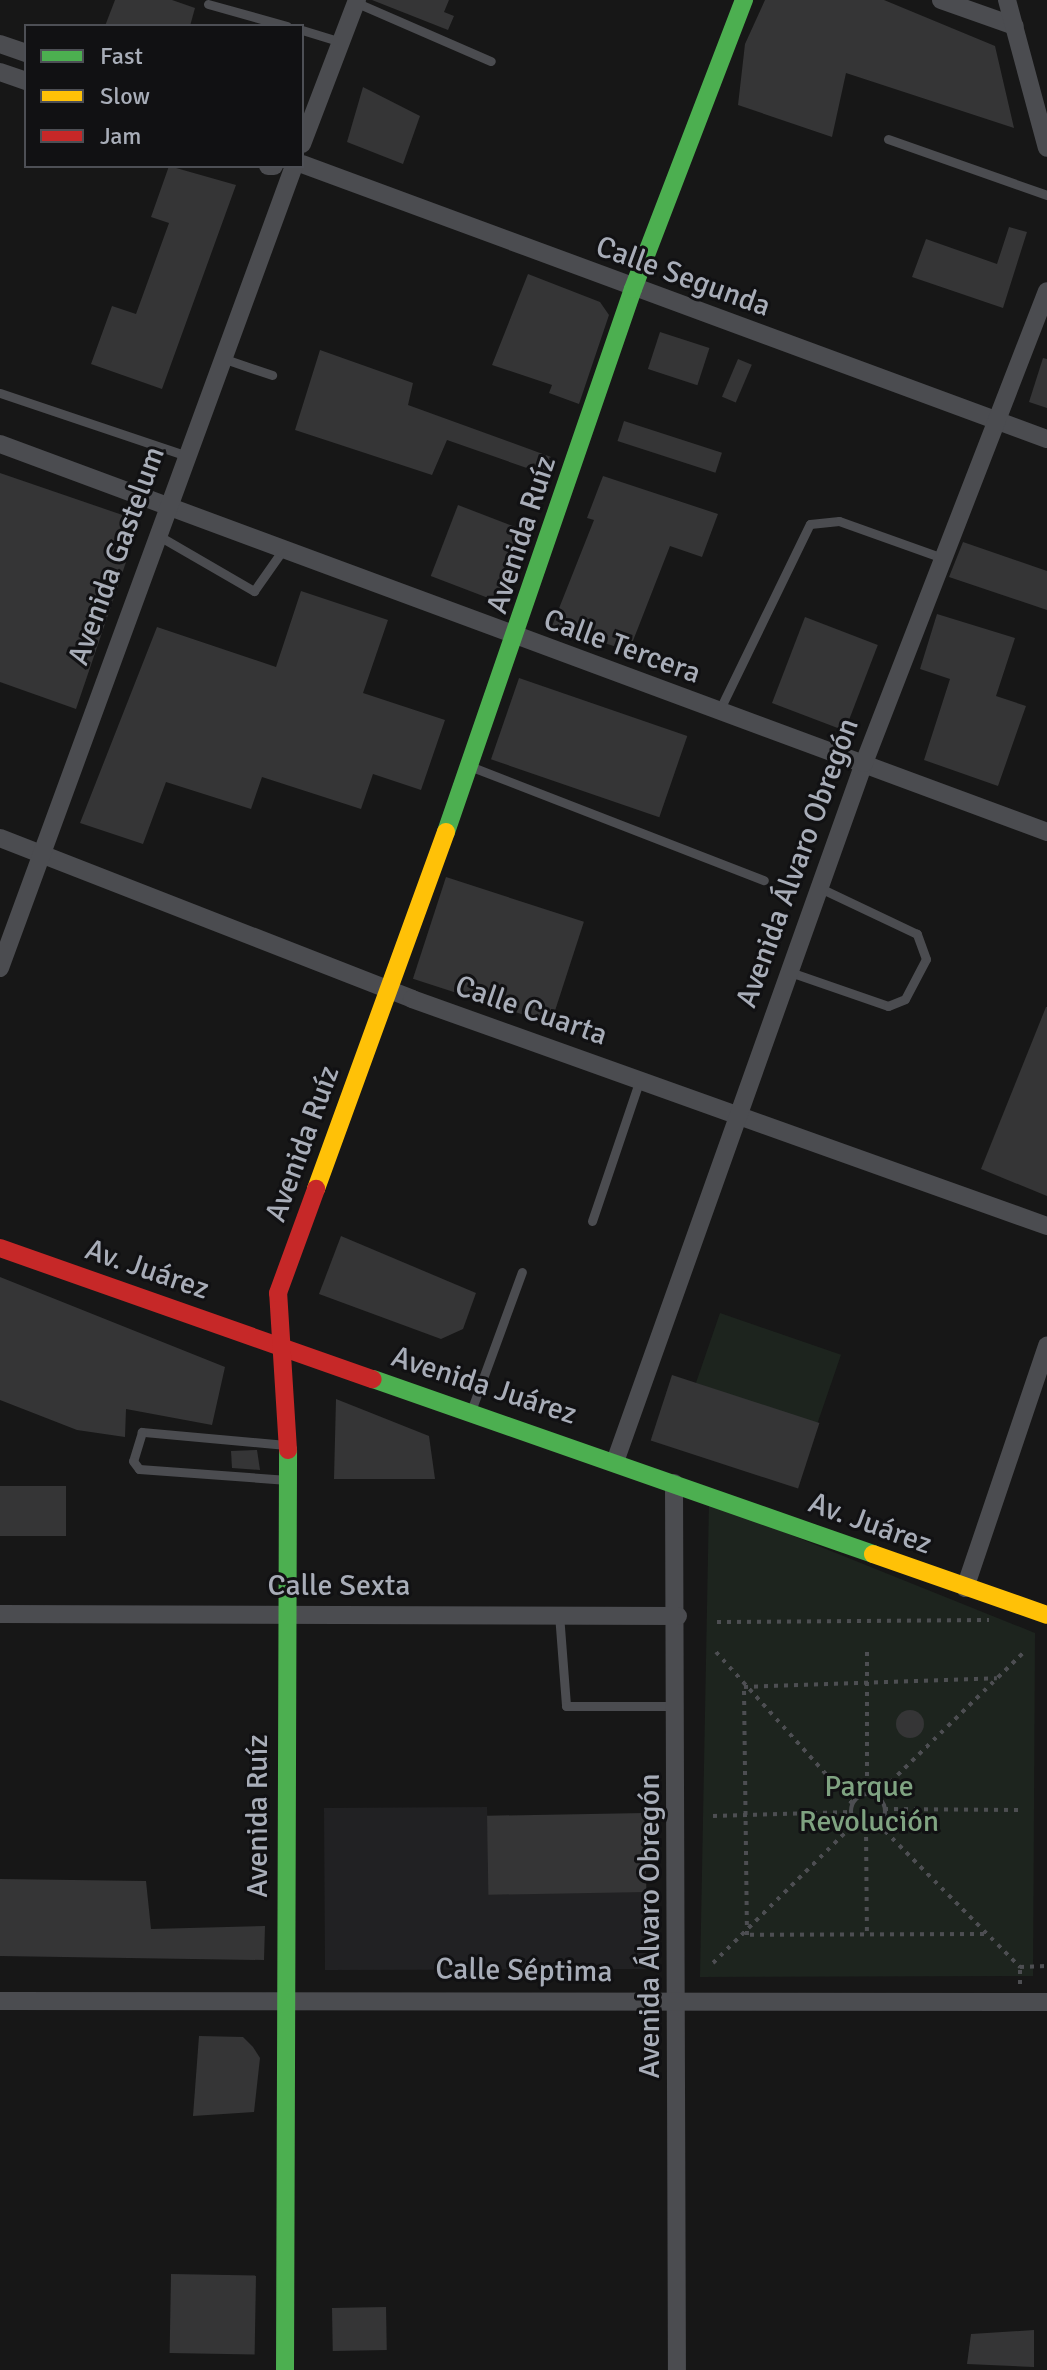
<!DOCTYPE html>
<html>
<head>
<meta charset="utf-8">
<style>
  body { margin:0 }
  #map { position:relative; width:1047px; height:2370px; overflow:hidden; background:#171717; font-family:Signika,sans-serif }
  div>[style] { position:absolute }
  .built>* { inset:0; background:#212123 }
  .green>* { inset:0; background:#1d241e; transform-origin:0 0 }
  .building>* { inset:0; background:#353536; transform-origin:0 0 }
  .round { border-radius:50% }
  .path>* { height:4px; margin-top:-2px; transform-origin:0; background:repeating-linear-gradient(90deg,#4d4e52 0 4px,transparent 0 10px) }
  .path>.ring { margin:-2px; padding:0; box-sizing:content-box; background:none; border:4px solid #4d4e52; border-radius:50% }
  .lane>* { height:9px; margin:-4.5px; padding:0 4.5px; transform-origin:4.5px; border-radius:4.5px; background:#4b4c50 }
  .street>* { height:18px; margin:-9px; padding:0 9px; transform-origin:9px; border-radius:9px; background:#4b4c50 }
  .fast>* { height:18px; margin:-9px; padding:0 9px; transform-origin:9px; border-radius:9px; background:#4caf50 }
  .slow>* { height:18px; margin:-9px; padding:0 9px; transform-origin:9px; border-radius:9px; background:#ffc107 }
  .jam>* { height:18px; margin:-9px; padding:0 9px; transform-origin:9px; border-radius:9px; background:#c62828 }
  span { translate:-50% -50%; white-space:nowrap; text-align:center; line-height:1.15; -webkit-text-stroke:6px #111113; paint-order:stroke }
  .street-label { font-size:30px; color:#a8adb8 }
  .park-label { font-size:30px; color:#7fa381 }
  .legend { position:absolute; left:24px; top:24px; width:280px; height:144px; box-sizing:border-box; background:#111113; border:2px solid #4d4f55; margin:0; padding:10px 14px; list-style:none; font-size:24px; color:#a8adb8 }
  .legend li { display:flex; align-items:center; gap:16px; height:40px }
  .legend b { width:40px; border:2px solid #4d4f55 }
</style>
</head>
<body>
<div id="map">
  <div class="built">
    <i style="clip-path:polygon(487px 1807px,490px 1890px,646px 1892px,647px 1969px,325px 1970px,324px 1808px)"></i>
  </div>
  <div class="green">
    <i style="left:720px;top:1313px;width:128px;height:74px;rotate:19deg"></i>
    <i style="clip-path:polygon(709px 1502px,1035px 1633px,1033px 1976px,700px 1977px)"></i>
  </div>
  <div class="building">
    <i style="clip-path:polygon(115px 0,172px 0,195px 8px,190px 26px,105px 26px)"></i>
    <i style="clip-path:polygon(372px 0,449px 0,444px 12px,454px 16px,448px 30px)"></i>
    <i style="clip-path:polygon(765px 0,884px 0,995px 46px,1014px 128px,846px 73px,832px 137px,738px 105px,745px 44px)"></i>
    <i style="clip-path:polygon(363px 87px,420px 116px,403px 164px,347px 142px)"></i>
    <i style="clip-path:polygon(169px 166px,236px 185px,162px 389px,91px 364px,112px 306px,136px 314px,169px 223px,151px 217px)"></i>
    <i style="clip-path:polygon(1009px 227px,1027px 232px,1003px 308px,912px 277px,926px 239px,997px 264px)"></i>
    <i style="clip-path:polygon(528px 274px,600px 302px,609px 315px,579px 404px,549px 393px,552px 385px,492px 365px)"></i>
    <i style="left:660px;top:332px;width:52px;height:39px;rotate:18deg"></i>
    <i style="clip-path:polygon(320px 350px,413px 383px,408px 405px,551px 457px,544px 474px,447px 440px,432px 475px,295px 430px)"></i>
    <i style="clip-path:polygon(1043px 358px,1047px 359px,1047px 408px,1029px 402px)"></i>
    <i style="left:738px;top:359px;width:15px;height:41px;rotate:23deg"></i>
    <i style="left:624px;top:421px;width:103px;height:21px;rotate:18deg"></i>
    <i style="clip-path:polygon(0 473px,140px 521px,76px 709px,0 682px)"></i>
    <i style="clip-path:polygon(603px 476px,718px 514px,702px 557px,670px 546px,629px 651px,552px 626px,594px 520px,587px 518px)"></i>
    <i style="left:458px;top:505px;width:70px;height:76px;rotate:21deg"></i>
    <i style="clip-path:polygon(963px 542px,1047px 571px,1047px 610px,949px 577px)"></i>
    <i style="clip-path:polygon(301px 591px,388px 620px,363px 693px,445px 720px,421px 790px,373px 774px,361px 809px,262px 777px,251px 809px,166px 782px,143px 844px,80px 823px,157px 627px,276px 667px)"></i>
    <i style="clip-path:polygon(937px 614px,1015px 638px,996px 696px,1026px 706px,998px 786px,924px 760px,950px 679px,920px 669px)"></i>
    <i style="left:805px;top:617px;width:78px;height:92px;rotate:21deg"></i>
    <i style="left:519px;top:678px;width:178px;height:86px;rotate:19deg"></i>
    <i style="left:446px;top:877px;width:145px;height:107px;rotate:18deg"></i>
    <i style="clip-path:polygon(1046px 1007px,1047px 1007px,1047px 1196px,981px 1169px)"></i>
    <i style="clip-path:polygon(341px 1236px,476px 1293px,463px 1329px,441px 1339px,319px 1294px)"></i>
    <i style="clip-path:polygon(0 1277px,225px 1367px,212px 1425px,126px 1409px,125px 1437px,77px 1430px,0 1400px)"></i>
    <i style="left:672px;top:1375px;width:155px;height:69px;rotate:18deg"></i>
    <i style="clip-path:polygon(336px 1399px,429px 1436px,435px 1479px,334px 1479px)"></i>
    <i style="clip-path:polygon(257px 1450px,260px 1470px,232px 1468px,231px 1451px)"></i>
    <i style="left:0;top:1486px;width:66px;height:50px"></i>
    <i class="round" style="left:896px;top:1710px;width:28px;height:28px"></i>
    <i style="left:645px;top:1813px;width:79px;height:158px;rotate:89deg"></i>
    <i style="clip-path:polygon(0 1879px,146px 1881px,151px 1929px,265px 1926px,264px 1960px,0 1956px)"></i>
    <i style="clip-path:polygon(199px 2036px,243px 2037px,253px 2047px,260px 2058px,254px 2112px,193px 2116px)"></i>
    <i style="left:171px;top:2274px;width:85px;height:79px;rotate:1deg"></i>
    <i style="left:386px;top:2307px;width:43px;height:54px;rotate:89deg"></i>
    <i style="clip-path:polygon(1034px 2330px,1034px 2367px,967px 2364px,971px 2334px)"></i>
  </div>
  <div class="path">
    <i style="left:717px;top:1622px;width:272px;rotate:-0.4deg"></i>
    <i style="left:716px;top:1652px;width:205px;rotate:48deg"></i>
    <i style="left:867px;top:1652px;width:143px;rotate:90deg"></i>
    <i class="ring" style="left:851px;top:1794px;width:30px;height:30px"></i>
    <i style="left:876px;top:1796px;width:206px;rotate:-44.2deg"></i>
    <i style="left:884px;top:1809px;width:138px;rotate:0.4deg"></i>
    <i style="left:713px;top:1816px;width:138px;rotate:-1.7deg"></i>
    <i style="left:878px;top:1824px;width:202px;rotate:45.2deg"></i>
    <i style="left:1020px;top:1967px;width:27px;rotate:-2deg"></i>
    <i style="left:866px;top:1827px;width:108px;rotate:89.5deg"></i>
    <i style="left:984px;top:1934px;width:237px;rotate:179.8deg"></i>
    <i style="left:747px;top:1935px;width:248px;rotate:-90.7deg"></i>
    <i style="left:744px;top:1687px;width:253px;rotate:-2deg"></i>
    <i style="left:713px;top:1963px;width:201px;rotate:-44.6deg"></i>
    <i style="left:1020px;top:1984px;width:17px;rotate:-90deg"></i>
  </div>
  <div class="lane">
    <i style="left:355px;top:2px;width:148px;rotate:23.5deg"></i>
    <i style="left:208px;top:4px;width:82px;rotate:15.6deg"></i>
    <i style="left:302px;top:30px;width:41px;rotate:17.1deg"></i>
    <i style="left:888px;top:139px;width:169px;rotate:19.4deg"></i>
    <i style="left:222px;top:358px;width:53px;rotate:18.8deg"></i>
    <i style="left:0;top:393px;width:194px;rotate:18.6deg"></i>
    <i style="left:159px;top:536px;width:110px;rotate:30.1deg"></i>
    <i style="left:254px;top:591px;width:49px;rotate:-55deg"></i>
    <i style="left:719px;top:711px;width:208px;rotate:-64.1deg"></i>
    <i style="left:810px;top:524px;width:29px;rotate:-6deg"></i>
    <i style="left:839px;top:521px;width:107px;rotate:19.6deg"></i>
    <i style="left:472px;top:767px;width:313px;rotate:21.2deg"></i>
    <i style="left:787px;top:971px;width:107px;rotate:19.1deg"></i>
    <i style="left:888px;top:1006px;width:18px;rotate:-22deg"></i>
    <i style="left:905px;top:999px;width:45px;rotate:-62.3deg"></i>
    <i style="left:926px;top:959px;width:27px;rotate:-110deg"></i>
    <i style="left:917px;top:934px;width:110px;rotate:-154.6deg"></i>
    <i style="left:592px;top:1221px;width:150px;rotate:-71.3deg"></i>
    <i style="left:471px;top:1411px;width:148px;rotate:-69.9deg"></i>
    <i style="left:286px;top:1445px;width:145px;rotate:-174.8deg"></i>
    <i style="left:142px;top:1432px;width:30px;rotate:107deg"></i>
    <i style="left:133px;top:1461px;width:10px;rotate:53deg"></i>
    <i style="left:139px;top:1469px;width:149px;rotate:4.2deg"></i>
    <i style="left:559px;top:1614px;width:92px;rotate:85.6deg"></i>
    <i style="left:566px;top:1706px;width:110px"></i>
  </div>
  <div class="street">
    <i style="left:941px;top:0;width:78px;rotate:19.4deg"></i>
    <i style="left:1007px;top:0;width:153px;rotate:74.9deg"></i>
    <i style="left:0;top:44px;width:28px;rotate:19deg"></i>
    <i style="left:0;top:72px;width:28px;rotate:19deg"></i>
    <i style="left:302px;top:144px;width:154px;rotate:-69.1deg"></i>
    <i style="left:302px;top:164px;width:794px;rotate:20.26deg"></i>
    <i style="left:268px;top:166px;width:6px"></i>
    <i style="left:0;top:444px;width:1117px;rotate:20.33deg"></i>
    <i style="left:0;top:838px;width:442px;rotate:21.3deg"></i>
    <i style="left:412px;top:999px;width:674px;rotate:19.67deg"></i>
    <i style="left:0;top:968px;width:854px;rotate:-69.87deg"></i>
    <i style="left:616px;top:1459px;width:739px;rotate:-70.39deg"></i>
    <i style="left:864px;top:763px;width:506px;rotate:-68.81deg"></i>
    <i style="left:674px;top:1483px;width:887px;rotate:89.81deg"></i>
    <i style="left:965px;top:1588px;width:256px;rotate:-71.3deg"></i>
    <i style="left:0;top:1614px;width:678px;rotate:0.17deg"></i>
    <i style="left:0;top:2001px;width:1047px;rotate:0.05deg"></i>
  </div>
  <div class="fast">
    <i style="left:446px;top:832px;width:574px;rotate:-71deg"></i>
    <i style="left:633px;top:289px;width:310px;rotate:-69deg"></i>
    <i style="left:373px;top:1379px;width:530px;rotate:19.29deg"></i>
    <i style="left:285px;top:2370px;width:920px;rotate:-89.81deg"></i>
  </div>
  <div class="slow">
    <i style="left:316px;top:1189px;width:380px;rotate:-70deg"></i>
    <i style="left:873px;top:1554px;width:184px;rotate:19.3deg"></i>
  </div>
  <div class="jam">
    <i style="left:0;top:1248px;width:395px;rotate:19.4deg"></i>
    <i style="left:288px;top:1450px;width:157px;rotate:-93.6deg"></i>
    <i style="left:278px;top:1293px;width:111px;rotate:-69.9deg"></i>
  </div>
  <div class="street-label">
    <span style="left:683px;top:277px;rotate:20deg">Calle Segunda</span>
    <span style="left:522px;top:535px;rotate:-72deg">Avenida Ruíz</span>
    <span style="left:117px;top:556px;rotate:-70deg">Avenida Gastelum</span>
    <span style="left:622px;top:647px;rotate:20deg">Calle Tercera</span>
    <span style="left:798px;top:863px;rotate:-70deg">Avenida Álvaro Obregón</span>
    <span style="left:531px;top:1011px;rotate:19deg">Calle Cuarta</span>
    <span style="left:303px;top:1144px;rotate:-70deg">Avenida Ruíz</span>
    <span style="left:147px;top:1270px;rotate:19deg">Av. Juárez</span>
    <span style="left:484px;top:1386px;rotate:18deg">Avenida Juárez</span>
    <span style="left:870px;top:1524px;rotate:20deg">Av. Juárez</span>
    <span style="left:339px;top:1586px">Calle Sexta</span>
    <span style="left:258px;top:1816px;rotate:-90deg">Avenida Ruíz</span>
    <span style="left:650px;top:1926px;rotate:-90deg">Avenida Álvaro Obregón</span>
    <span style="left:524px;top:1971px;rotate:1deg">Calle Séptima</span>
  </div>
  <div class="park-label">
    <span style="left:869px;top:1804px">Parque<br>Revolución</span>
  </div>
  <ul class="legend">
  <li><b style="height:10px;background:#4caf50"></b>Fast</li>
  <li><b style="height:10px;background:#ffc107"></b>Slow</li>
  <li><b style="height:10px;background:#c62828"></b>Jam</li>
  </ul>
</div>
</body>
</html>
